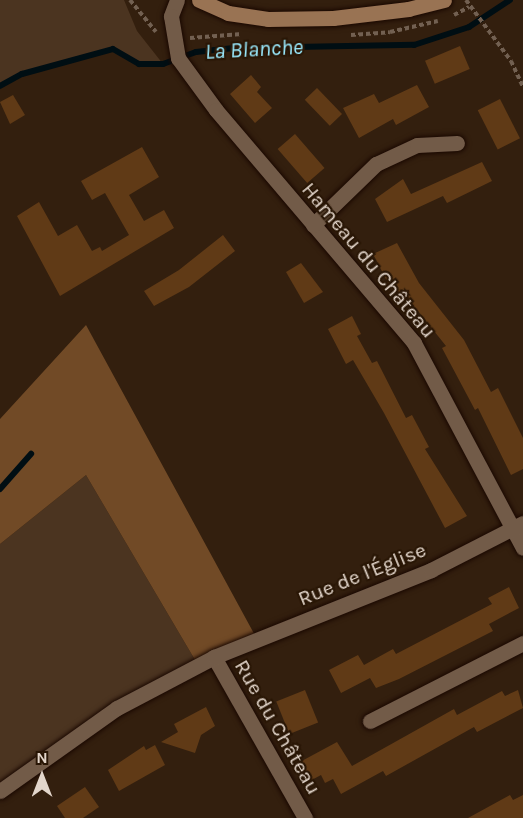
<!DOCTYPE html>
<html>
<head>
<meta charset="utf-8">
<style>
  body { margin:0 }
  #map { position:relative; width:523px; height:818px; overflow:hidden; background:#331f0e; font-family:Karla,sans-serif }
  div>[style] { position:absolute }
  .green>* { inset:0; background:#4b3420 }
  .forest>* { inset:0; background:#714a26 }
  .stream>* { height:6px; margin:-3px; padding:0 3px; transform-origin:3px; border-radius:3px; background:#000e13 }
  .building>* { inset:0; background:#603a16; transform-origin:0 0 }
  .path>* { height:4px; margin-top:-2px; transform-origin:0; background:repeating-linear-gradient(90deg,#726051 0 4.5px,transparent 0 7.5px) }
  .roads { filter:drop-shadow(0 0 2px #1a0800) drop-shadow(0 0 2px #1a0800) }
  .street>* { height:15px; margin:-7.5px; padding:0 7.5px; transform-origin:7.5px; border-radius:7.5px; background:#725b48 }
  .secondary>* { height:15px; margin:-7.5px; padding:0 7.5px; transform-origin:7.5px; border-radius:7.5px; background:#997353 }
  span { translate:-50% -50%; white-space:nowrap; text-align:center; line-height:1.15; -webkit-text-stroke:4.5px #291605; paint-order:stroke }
  .street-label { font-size:21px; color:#e3d6cb }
  .water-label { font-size:22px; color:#9aeafe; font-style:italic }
  .north { position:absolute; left:12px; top:746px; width:60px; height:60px; -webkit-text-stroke:4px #291605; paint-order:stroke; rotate:0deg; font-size:16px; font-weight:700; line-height:24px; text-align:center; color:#e3d6cb }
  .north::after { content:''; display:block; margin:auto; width:21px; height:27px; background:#e3d6cb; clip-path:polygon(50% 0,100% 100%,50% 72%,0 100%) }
</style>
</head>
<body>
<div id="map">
  <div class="green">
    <i style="clip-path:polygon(0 0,124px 0,137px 31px,163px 64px,139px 64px,113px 49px,22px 74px,0 87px)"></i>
    <i style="clip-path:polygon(86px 475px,198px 665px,0 790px,0 544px)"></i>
  </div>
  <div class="forest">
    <i style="clip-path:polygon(86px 325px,257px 639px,198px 665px,86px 475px,0 544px,0 419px)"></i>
  </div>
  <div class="stream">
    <i style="left:0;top:86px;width:25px;rotate:-29deg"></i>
    <i style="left:22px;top:74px;width:94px;rotate:-15.4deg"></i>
    <i style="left:113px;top:49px;width:30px;rotate:30deg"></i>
    <i style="left:139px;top:64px;width:24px"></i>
    <i style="left:163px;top:64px;width:35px;rotate:-20deg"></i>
    <i style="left:196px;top:52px;width:38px;rotate:-6deg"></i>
    <i style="left:234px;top:48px;width:180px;rotate:-1deg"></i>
    <i style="left:414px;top:45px;width:58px;rotate:-18.1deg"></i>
    <i style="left:469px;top:27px;width:49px;rotate:-33.4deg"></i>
    <i style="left:0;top:489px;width:47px;rotate:-48.5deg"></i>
  </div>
  <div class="building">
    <i style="left:460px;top:46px;width:25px;height:38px;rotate:67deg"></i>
    <i style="clip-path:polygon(251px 75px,261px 87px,257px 92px,272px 108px,255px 123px,230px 94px)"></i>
    <i style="clip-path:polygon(417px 85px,429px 107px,396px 125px,393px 119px,359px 138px,343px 108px,374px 94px,379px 103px)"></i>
    <i style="left:317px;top:88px;width:36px;height:17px;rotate:46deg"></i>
    <i style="clip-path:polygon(13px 95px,25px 115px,10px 124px,0 102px)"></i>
    <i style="left:500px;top:99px;width:44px;height:25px;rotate:63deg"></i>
    <i style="left:295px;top:134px;width:45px;height:23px;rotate:49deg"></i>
    <i style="clip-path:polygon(142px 147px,159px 177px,129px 195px,144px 221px,164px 210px,174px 228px,60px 296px,17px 216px,39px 202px,58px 236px,77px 225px,92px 251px,100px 247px,102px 251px,129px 235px,105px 193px,92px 200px,81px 181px)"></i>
    <i style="clip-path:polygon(482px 162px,492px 181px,447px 203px,443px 196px,387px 222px,375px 199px,403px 179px,411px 194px)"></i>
    <i style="clip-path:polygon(223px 235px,235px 251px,189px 287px,154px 306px,144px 291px,179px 270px)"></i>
    <i style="clip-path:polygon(397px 243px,419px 283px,464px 340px,491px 392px,498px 388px,523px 438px,523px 469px,511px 475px,478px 408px,475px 410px,442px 348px,446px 346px,402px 291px,396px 294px,389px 285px,373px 254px)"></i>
    <i style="clip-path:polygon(301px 263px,323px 292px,304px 303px,286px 272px)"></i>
    <i style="clip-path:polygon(352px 316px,361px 334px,357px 336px,372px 363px,377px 361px,406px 418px,412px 415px,429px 447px,425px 449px,467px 516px,445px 528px,384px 413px,353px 360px,346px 364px,328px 329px)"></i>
    <i style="clip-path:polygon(509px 587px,519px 608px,489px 624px,493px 631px,399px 679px,376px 688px,370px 678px,341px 693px,329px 670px,358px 655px,364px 665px,393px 649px,396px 654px,492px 604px,488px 598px)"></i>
    <i style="left:305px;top:690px;width:35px;height:31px;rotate:68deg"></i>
    <i style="clip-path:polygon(518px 690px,523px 708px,477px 732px,474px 727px,386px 776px,383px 771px,341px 794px,333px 779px,325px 783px,321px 775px,308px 782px,298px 763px,337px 742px,352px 766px,454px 709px,457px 715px,502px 691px,505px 696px)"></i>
    <i style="clip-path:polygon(206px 707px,215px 726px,201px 735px,195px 753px,161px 742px,178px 732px,174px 724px)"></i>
    <i style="clip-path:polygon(155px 745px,165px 765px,119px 791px,108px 770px,144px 746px,146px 750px)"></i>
    <i style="clip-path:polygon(85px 787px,99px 807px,83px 818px,65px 818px,57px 806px)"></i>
    <i style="clip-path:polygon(510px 795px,513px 800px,523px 795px,523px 818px,468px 818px)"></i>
  </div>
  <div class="path">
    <i style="left:130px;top:0;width:41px;rotate:50.9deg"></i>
    <i style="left:466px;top:0;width:76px;rotate:53.6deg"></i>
    <i style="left:511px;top:61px;width:29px;rotate:65deg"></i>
    <i style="left:454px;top:15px;width:17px;rotate:-28deg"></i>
    <i style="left:351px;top:35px;width:39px;rotate:-4deg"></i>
    <i style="left:390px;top:32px;width:49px;rotate:-12.9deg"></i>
    <i style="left:190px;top:38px;width:52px;rotate:-4.4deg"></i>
  </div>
  <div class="roads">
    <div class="street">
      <i style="left:177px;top:0;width:17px;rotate:111deg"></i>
      <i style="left:171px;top:16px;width:43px;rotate:80.5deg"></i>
      <i style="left:178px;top:58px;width:64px;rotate:53.8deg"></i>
      <i style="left:216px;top:110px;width:306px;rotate:49.6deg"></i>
      <i style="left:414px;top:343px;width:232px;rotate:62deg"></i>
      <i style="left:313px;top:225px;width:88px;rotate:-44.1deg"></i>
      <i style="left:376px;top:164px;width:45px;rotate:-24.9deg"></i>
      <i style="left:417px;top:145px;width:40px;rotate:-2.9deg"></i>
      <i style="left:214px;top:657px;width:185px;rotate:60.5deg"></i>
      <i style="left:370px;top:721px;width:172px;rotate:-27deg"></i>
      <i style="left:0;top:791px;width:143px;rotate:-35.4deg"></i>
      <i style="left:117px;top:708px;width:110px;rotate:-27.7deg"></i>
      <i style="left:214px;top:657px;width:234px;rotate:-21.8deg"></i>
      <i style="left:431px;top:570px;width:103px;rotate:-27.1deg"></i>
    </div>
    <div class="secondary">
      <i style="left:199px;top:0;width:32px;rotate:24deg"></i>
      <i style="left:228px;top:13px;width:40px;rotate:8.5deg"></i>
      <i style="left:268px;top:19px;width:65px;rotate:-0.9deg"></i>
      <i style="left:333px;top:18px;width:76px;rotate:-6.8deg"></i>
      <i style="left:408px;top:9px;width:37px;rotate:-14deg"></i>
    </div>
  </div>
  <div class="street-label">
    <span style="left:369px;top:260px;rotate:50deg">Hameau du Château</span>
    <span style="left:362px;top:574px;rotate:-22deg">Rue de l'Église</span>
    <span style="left:278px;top:727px;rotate:60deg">Rue du Château</span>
  </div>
  <div class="water-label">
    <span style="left:254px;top:50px;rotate:-3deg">La Blanche</span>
  </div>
  <div class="north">N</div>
</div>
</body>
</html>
